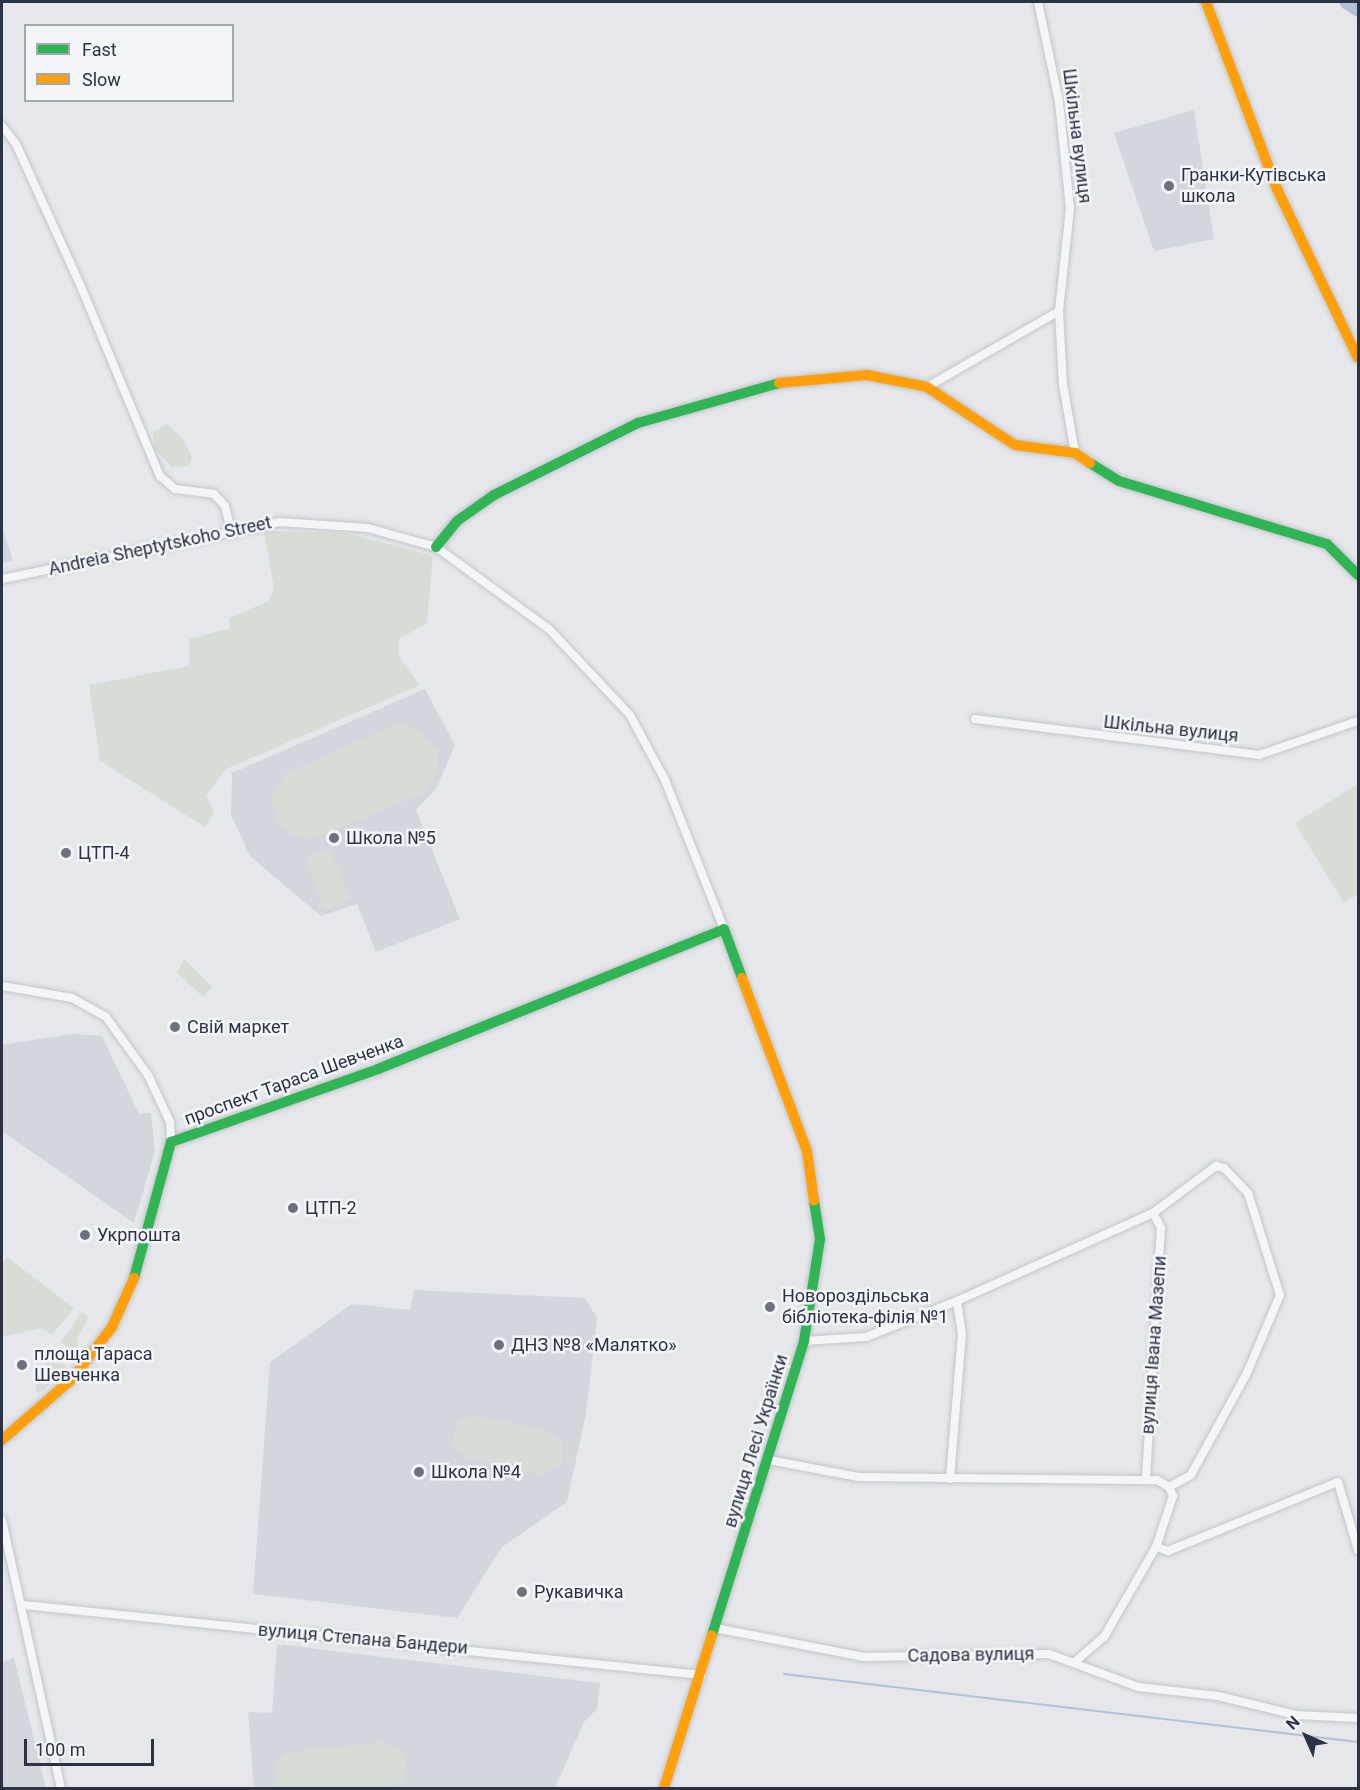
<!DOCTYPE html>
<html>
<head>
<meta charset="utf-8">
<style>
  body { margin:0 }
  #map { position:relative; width:1360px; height:1790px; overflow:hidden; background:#e5e7ea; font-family:Roboto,sans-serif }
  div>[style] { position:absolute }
  .built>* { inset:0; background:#d4d6dd }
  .green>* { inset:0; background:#d5ddd6; transform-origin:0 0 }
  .round { border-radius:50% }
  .stream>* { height:2px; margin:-1px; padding:0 1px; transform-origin:1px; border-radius:1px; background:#b4c1d4 }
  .river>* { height:15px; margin:-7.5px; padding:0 7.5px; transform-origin:7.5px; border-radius:7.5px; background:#b4c1d4 }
  .roads { filter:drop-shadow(0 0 2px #c3c5c8) drop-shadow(0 0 2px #c3c5c8) }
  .street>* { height:8px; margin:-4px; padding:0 4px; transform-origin:4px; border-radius:4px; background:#f4f5f6 }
  .fast>* { height:10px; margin:-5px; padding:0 5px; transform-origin:5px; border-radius:5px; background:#30b455 }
  .slow>* { height:10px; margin:-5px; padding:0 5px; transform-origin:5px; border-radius:5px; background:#ff9f0a }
  .dots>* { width:16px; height:16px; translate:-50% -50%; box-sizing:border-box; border:3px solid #f3f5f8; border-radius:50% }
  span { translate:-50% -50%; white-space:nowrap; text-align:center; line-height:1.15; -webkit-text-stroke:5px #f3f5f8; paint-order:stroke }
  .street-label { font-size:18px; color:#2b3244 }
  .poi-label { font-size:18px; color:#2b3244 }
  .left { translate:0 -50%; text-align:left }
  .frame { position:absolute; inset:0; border:3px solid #2b3244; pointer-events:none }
  .legend { position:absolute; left:24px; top:24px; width:210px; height:78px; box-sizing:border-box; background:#f3f5f8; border:2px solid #a3a7b0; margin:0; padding:8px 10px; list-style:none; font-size:18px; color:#2b3244 }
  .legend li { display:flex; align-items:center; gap:12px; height:30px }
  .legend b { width:30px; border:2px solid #a3a7b0 }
  .north { position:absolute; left:1276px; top:1706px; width:60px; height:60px; -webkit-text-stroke:4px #f3f5f8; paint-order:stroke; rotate:315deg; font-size:16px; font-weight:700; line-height:24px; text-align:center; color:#2b3244 }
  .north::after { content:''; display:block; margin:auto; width:21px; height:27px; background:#2b3244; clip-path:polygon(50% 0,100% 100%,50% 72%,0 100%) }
  .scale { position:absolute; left:24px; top:1739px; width:130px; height:27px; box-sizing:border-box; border:3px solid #2b3244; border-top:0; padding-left:8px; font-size:18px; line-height:21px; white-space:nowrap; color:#2b3244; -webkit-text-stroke:4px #f3f5f8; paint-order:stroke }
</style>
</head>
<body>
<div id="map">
  <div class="built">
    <i style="clip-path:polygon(1194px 110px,1214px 239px,1154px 251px,1114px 133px)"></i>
    <i style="clip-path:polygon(2px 527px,13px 561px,2px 563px)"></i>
    <i style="clip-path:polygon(425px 689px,455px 745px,436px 789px,416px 810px,460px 919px,376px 952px,357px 904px,321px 916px,250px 856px,231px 815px,232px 773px)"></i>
    <i style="clip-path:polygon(71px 1034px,102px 1036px,139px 1114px,151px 1113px,155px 1151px,134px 1223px,2px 1131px,2px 1045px)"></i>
    <i style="clip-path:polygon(414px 1290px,585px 1298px,597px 1318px,586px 1413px,567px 1502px,502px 1547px,457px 1618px,253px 1594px,270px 1362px,352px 1304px,410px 1310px)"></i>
    <i style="clip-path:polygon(277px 1644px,600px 1683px,597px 1709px,584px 1722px,555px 1788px,254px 1788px,248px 1712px,272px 1713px)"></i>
    <i style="clip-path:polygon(14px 1658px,46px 1788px,2px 1788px,2px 1662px)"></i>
  </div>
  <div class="green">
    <i style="clip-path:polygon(167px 424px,184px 440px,192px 458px,189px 466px,172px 467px,155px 449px,153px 432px)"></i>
    <i style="clip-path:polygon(264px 531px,345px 533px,433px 556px,427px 623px,399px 639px,399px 657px,420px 685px,226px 769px,206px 795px,214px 812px,205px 827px,100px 761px,89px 685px,189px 666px,189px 639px,230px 628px,229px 618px,269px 601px,274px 588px)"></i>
    <i style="clip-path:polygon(395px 725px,419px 729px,437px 751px,438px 771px,423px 793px,315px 838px,296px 837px,279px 826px,271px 798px,286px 773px)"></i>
    <i style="clip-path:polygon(1358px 784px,1358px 894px,1344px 903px,1295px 823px)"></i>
    <i style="left:330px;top:848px;width:56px;height:27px;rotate:69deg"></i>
    <i style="clip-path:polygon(184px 959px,212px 987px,203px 997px,177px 973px)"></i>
    <i style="clip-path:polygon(7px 1257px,74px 1308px,52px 1335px,41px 1328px,2px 1337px,2px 1264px)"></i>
    <i style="clip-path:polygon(82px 1312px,89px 1318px,78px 1336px,77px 1353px,61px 1342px)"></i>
    <i class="round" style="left:58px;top:1347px;width:14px;height:14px"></i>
    <i style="clip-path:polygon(52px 1355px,67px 1367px,42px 1392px,36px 1391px,36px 1377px)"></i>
    <i style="clip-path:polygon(474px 1415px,552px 1432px,562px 1443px,561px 1465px,542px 1475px,464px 1458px,455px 1447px,454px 1433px,461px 1420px)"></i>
    <i style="clip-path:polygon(383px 1742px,400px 1748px,407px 1762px,402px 1781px,389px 1788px,278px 1788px,275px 1784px,275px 1765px,284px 1753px)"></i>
  </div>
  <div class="stream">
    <i style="left:784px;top:1674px;width:578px;rotate:6.76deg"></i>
  </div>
  <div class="river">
    <i style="left:1347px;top:2px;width:13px;rotate:32deg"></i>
  </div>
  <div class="roads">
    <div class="street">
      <i style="left:1038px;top:2px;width:102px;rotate:78.1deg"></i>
      <i style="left:1059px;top:102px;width:107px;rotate:84.1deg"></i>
      <i style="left:1070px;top:208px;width:104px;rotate:96.1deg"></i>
      <i style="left:1059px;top:311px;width:73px;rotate:86.9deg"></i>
      <i style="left:1063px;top:384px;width:70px;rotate:80.1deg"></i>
      <i style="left:2px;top:126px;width:23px;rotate:52deg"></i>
      <i style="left:16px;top:144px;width:159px;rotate:65.5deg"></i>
      <i style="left:82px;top:289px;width:203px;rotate:67.4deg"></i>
      <i style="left:160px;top:476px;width:20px;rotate:41deg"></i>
      <i style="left:175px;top:489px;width:39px;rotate:7deg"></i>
      <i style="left:214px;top:494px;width:16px;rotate:47deg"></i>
      <i style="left:225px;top:506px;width:25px;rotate:76deg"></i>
      <i style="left:927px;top:387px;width:152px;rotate:-29.9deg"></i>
      <i style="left:2px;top:579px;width:284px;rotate:-11.6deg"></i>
      <i style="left:280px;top:522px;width:88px;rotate:3.9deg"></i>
      <i style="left:368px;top:528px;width:71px;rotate:15.6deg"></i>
      <i style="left:436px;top:547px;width:140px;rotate:36deg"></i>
      <i style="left:549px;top:629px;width:118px;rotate:46.7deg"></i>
      <i style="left:630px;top:715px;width:74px;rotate:61.7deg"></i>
      <i style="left:665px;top:780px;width:160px;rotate:68.4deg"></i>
      <i style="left:975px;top:719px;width:286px;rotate:7.2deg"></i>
      <i style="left:1259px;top:755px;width:105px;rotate:-19deg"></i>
      <i style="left:2px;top:986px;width:71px;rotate:9.7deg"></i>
      <i style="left:72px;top:998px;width:39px;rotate:29deg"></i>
      <i style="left:106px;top:1017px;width:72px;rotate:54.1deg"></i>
      <i style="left:148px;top:1075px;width:52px;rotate:64.9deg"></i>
      <i style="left:170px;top:1122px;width:20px;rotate:87deg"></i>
      <i style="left:804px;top:1341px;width:62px;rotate:-3.7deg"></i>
      <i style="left:866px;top:1337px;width:98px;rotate:-21.6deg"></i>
      <i style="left:957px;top:1301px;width:215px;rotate:-24.2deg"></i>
      <i style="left:1153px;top:1213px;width:79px;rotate:-36.7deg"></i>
      <i style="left:1216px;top:1166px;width:8px;rotate:14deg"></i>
      <i style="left:1224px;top:1168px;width:35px;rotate:46deg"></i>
      <i style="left:1248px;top:1193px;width:107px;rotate:72.6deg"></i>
      <i style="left:1280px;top:1295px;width:85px;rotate:112.9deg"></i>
      <i style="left:1247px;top:1373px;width:116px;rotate:118.8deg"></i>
      <i style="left:1191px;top:1475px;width:25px;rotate:151deg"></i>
      <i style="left:769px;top:1460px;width:91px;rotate:10.8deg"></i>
      <i style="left:858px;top:1477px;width:299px;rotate:0.6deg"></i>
      <i style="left:1157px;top:1480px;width:14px;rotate:30deg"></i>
      <i style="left:1169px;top:1487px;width:10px;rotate:66deg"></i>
      <i style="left:1173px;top:1496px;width:54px;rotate:108.4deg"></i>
      <i style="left:950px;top:1479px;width:145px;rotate:-85.3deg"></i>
      <i style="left:962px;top:1334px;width:33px;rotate:-99deg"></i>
      <i style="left:1146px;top:1479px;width:251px;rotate:-86.6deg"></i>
      <i style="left:1161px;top:1228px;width:17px;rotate:-118deg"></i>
      <i style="left:2px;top:1520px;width:274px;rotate:77.6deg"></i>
      <i style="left:24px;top:1605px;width:681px;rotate:5.9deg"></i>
      <i style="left:715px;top:1628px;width:152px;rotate:11deg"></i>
      <i style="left:864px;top:1657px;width:185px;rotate:-0.9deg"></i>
      <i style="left:1049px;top:1654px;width:95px;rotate:20.3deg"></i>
      <i style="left:1138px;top:1687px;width:81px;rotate:6.4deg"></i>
      <i style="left:1218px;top:1696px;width:80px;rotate:13.7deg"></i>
      <i style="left:1296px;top:1715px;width:62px;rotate:2.8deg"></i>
      <i style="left:1076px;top:1661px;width:37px;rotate:-41deg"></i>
      <i style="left:1104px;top:1637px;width:104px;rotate:-60deg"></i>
      <i style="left:1156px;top:1547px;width:13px;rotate:18deg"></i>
      <i style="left:1168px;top:1551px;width:183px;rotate:-22.1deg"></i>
      <i style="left:1338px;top:1482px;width:71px;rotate:73.6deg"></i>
    </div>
    <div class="fast">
      <i style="left:1090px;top:463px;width:34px;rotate:32deg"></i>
      <i style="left:1119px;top:481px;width:217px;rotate:16.9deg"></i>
      <i style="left:1327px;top:544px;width:44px;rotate:45deg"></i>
      <i style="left:436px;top:547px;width:33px;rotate:-51deg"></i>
      <i style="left:457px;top:521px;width:45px;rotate:-35.1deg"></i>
      <i style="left:494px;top:495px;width:161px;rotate:-26.6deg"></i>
      <i style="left:638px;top:423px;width:147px;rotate:-15.8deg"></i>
      <i style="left:134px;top:1278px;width:141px;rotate:-74.8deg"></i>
      <i style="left:171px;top:1142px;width:219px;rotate:-19.4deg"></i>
      <i style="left:378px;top:1069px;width:373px;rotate:-22deg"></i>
      <i style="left:724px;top:929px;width:52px;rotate:69.8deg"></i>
      <i style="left:712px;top:1635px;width:308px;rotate:-72.6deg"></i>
      <i style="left:804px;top:1341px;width:103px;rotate:-81.1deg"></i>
      <i style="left:820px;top:1239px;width:38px;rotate:-99deg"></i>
    </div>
    <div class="slow">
      <i style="left:1206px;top:2px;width:200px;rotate:69.2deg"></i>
      <i style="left:1277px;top:189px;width:187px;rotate:64.4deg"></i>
      <i style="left:779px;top:383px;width:88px;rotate:-5.2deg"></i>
      <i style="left:867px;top:375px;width:61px;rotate:11.3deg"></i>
      <i style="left:927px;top:387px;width:105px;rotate:33.4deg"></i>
      <i style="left:1015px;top:445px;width:61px;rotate:7.6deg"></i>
      <i style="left:1075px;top:453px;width:18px;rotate:34deg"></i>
      <i style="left:742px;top:978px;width:185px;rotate:69.4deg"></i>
      <i style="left:807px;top:1151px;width:50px;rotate:82deg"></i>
      <i style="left:2px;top:1440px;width:93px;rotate:-41.1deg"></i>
      <i style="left:72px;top:1379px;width:66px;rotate:-52.4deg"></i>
      <i style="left:112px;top:1327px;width:54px;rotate:-65.8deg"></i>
      <i style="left:664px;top:1788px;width:160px;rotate:-72.6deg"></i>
    </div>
  </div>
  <div class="dots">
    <i style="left:1169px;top:186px;background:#6c717e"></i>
    <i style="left:334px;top:838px;background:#6c717e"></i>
    <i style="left:66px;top:853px;background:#6c717e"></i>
    <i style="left:175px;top:1027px;background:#6c717e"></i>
    <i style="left:293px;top:1208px;background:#6c717e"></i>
    <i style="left:85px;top:1235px;background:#6c717e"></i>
    <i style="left:770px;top:1307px;background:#6c717e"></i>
    <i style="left:499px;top:1345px;background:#6c717e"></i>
    <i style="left:22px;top:1365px;background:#6c717e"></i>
    <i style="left:419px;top:1472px;background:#6c717e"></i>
    <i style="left:522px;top:1592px;background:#6c717e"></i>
  </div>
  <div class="street-label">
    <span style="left:1077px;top:136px;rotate:83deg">Шкільна вулиця</span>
    <span style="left:160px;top:546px;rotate:-12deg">Andreia Sheptytskoho Street</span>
    <span style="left:1171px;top:729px;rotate:6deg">Шкільна вулиця</span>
    <span style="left:294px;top:1080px;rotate:-20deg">проспект Тараса Шевченка</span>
    <span style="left:1154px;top:1345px;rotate:-86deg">вулиця Івана Мазепи</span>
    <span style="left:756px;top:1441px;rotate:-73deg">вулиця Лесі Українки</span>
    <span style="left:363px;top:1639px;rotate:5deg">вулиця Степана Бандери</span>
    <span style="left:971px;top:1655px;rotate:-1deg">Садова вулиця</span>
  </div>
  <div class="poi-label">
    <span class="left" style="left:1181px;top:186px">Гранки-Кутівська<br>школа</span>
    <span class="left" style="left:346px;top:838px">Школа №5</span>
    <span class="left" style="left:78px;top:853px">ЦТП-4</span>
    <span class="left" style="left:187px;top:1027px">Свiй маркет</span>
    <span class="left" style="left:305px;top:1208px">ЦТП-2</span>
    <span class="left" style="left:97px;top:1235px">Укрпошта</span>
    <span class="left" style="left:782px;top:1307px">Новороздільська<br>бібліотека-філія №1</span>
    <span class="left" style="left:511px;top:1345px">ДНЗ №8 «Малятко»</span>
    <span class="left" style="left:34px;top:1365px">площа Тараса<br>Шевченка</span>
    <span class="left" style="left:431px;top:1472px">Школа №4</span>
    <span class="left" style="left:534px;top:1592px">Рукавичка</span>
  </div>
  <div class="frame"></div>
  <ul class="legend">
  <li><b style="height:8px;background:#30b455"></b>Fast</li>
  <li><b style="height:8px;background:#ff9f0a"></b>Slow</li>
  </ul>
  <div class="north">N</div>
  <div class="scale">100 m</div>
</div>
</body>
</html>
